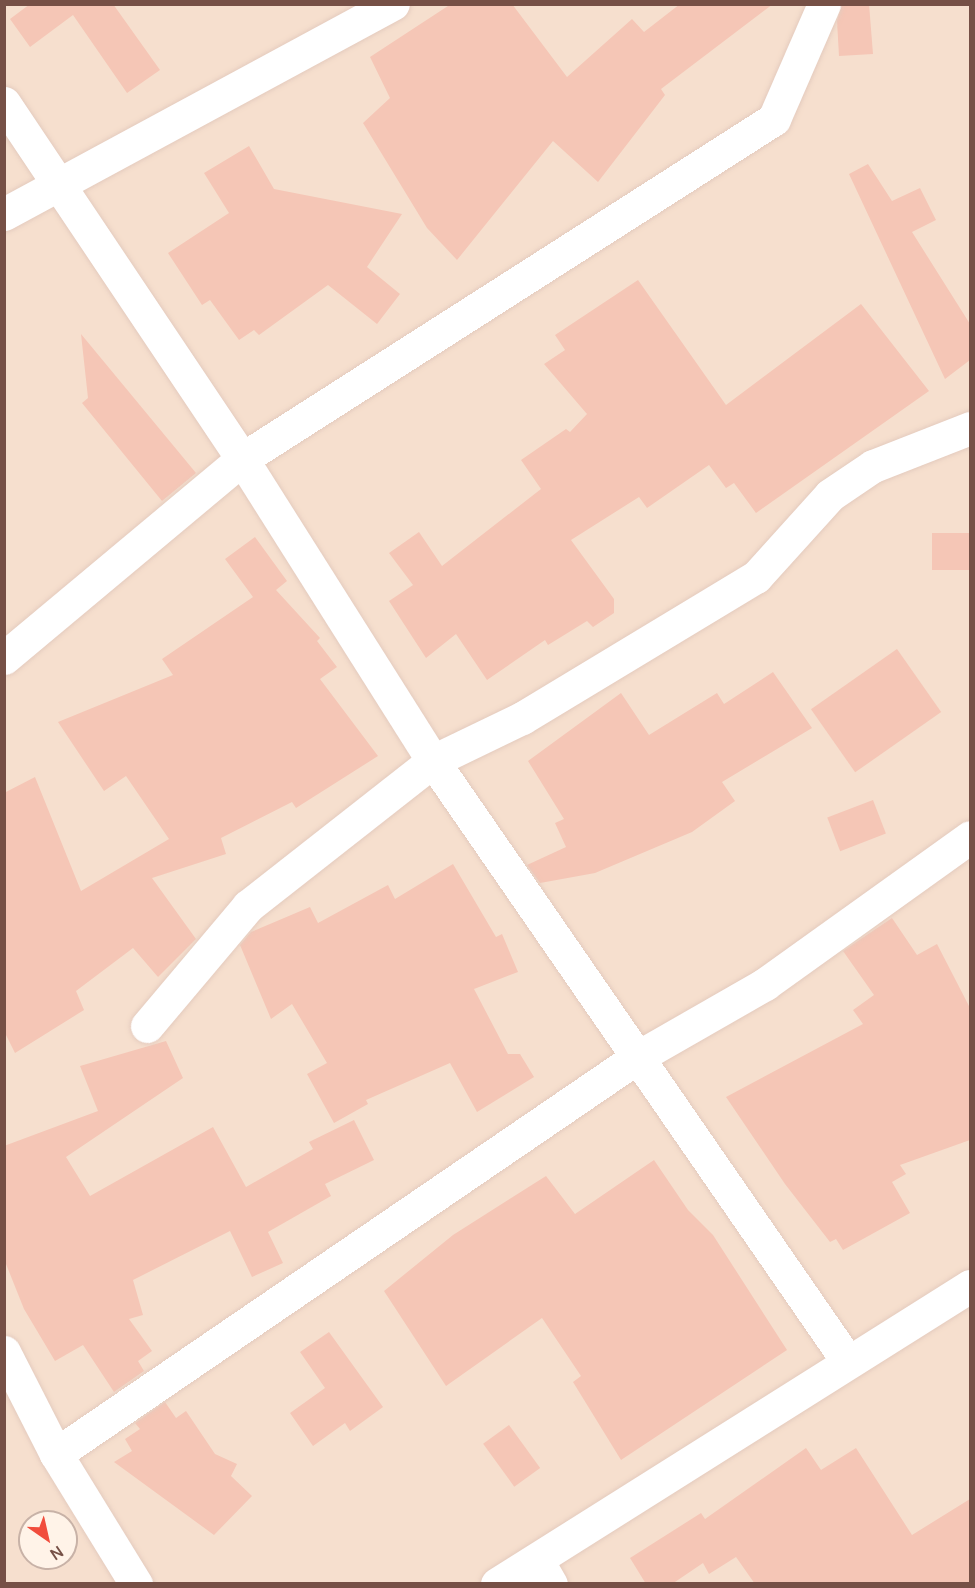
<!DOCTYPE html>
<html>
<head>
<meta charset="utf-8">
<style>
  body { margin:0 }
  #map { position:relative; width:975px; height:1588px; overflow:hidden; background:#feeee0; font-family:Manrope,sans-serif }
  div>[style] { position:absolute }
  .residential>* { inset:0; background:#f6dfce }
  .building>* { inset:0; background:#f5c6b6; transform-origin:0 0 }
  .roads { filter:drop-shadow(0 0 2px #e4cbbe) drop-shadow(0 0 2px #e4cbbe) }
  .minor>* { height:33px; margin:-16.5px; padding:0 16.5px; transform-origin:16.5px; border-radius:16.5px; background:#fff }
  span { translate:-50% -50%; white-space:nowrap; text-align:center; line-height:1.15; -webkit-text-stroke:5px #fff3e8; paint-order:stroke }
  .frame { position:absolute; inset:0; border:6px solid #765046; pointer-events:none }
  .north { position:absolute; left:18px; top:1510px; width:60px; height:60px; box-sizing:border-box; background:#fff3e8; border:2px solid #c8b2a7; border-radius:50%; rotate:146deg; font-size:16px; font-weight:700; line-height:24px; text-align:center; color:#765046 }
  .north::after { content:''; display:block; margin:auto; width:21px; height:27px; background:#f14c3c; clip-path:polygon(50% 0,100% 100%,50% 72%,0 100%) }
</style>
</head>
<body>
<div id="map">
  <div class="residential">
    <i style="clip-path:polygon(evenodd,5px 5px,970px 5px,970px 1583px,5px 1584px,5px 5px,30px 1522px,66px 1522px,66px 1558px,30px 1558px,30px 1522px)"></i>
  </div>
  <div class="building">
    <i style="clip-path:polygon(30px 4px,113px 4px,160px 70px,127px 93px,73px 15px,30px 47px,10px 19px)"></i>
    <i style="clip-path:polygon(451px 4px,512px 4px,567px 77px,632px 19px,644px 32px,680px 4px,773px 4px,661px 89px,665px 95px,598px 182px,553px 141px,457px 260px,427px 228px,363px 123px,390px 98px,370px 57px)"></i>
    <i style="clip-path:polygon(842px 4px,869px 4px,873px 54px,839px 56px,837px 21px)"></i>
    <i style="clip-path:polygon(249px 146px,274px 189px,402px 214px,367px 267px,400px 294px,377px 324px,328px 285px,259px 335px,254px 330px,239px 340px,210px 300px,202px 305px,168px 253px,229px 213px,204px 173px)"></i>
    <i style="clip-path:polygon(868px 164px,892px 201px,920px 188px,936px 220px,912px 232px,970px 324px,970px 360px,945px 379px,849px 174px)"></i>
    <i style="clip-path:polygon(638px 280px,726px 405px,861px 304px,929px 391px,756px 513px,734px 483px,726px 488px,709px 465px,647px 508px,639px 497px,571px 540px,614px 599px,614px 613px,593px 627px,587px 621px,548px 645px,545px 640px,487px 680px,456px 634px,426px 658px,389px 601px,413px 585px,389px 553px,419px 532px,442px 566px,541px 489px,521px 460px,566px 429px,570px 432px,587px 414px,544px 364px,565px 350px,555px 335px)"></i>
    <i style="clip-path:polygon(81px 334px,196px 473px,162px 501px,82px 403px,88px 398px)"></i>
    <i style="left:970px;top:533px;width:37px;height:38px;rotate:90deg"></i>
    <i style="clip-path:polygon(255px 537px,287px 581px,276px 590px,320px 638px,317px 641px,337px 667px,320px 679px,378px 756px,296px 808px,292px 802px,221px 838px,226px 854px,152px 878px,196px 939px,158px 977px,133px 948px,76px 991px,84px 1010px,15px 1053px,4px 1031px,4px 793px,35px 777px,81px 891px,169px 839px,126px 776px,104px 791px,58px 722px,173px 675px,162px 659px,253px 597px,225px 559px)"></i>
    <i style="left:897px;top:649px;width:77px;height:105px;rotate:55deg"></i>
    <i style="clip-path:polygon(773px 672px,812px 728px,722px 782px,735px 801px,692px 832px,595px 873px,540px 883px,527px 865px,566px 847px,555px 823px,564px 819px,528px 761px,621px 693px,649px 735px,717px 693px,724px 704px)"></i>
    <i style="left:873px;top:800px;width:36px;height:49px;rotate:69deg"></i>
    <i style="clip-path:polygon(453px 864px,496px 937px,502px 934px,518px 972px,474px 989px,508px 1054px,520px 1054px,534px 1077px,477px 1112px,450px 1063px,366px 1100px,368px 1104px,334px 1123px,307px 1074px,327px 1063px,292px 1004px,271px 1019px,240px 945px,251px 932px,310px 907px,318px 923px,388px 885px,395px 899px)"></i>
    <i style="clip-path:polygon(892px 918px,917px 955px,937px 944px,970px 1008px,970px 1140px,900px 1165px,906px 1174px,892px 1182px,910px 1213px,843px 1250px,836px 1239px,830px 1242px,785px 1184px,726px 1097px,863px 1024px,853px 1010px,874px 995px,843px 951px)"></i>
    <i style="clip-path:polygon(166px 1041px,183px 1078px,66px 1157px,90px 1196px,213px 1127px,246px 1187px,313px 1149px,309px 1142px,354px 1120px,374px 1160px,325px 1184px,331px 1196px,268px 1232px,283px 1263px,252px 1277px,230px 1231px,133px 1280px,143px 1315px,129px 1319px,152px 1351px,138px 1361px,144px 1371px,114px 1392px,83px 1345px,55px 1361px,24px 1309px,4px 1259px,4px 1146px,98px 1111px,80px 1066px)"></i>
    <i style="clip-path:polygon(654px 1160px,688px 1210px,713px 1235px,787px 1350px,621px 1460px,573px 1382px,581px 1376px,542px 1318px,446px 1386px,384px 1291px,453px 1235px,546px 1176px,575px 1214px)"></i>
    <i style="clip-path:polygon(329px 1332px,383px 1407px,350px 1431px,345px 1423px,313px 1446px,290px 1413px,325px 1388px,300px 1352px)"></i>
    <i style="clip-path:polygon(165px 1402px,176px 1418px,186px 1411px,215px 1454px,237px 1464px,231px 1476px,252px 1496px,214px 1535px,114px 1462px,132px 1451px,125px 1439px,140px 1429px,135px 1423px)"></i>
    <i style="left:509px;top:1425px;width:53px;height:32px;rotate:54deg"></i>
    <i style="clip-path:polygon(806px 1448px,821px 1470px,856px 1448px,912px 1535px,970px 1499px,970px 1584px,755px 1584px,736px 1557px,709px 1574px,703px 1563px,672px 1584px,646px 1584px,630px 1558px,701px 1513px,705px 1519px)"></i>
  </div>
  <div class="roads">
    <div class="minor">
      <i style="left:4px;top:103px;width:428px;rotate:56.2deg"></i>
      <i style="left:242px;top:459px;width:357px;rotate:57.7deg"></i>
      <i style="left:433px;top:761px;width:727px;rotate:55.37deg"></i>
      <i style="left:4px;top:214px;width:442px;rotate:-28.4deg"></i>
      <i style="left:4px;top:658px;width:310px;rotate:-39.9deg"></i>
      <i style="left:242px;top:459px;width:631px;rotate:-32.58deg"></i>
      <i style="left:774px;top:119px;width:125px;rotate:-66.5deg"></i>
      <i style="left:147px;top:1026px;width:157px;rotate:-49.9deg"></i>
      <i style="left:248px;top:906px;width:235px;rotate:-38.1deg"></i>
      <i style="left:433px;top:761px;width:99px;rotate:-25.8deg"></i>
      <i style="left:522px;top:718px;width:273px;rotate:-31.1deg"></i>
      <i style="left:756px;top:577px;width:110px;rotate:-47.9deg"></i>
      <i style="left:830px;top:495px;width:52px;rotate:-34deg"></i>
      <i style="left:873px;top:466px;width:104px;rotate:-21.4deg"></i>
      <i style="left:4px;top:1352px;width:114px;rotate:63deg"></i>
      <i style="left:56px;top:1454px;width:153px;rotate:58.4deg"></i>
      <i style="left:56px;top:1454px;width:702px;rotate:-34.32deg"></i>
      <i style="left:636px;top:1058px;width:149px;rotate:-29.8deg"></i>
      <i style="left:765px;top:984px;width:252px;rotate:-35.6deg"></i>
      <i style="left:537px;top:1560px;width:28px;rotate:60deg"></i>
      <i style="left:497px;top:1584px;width:559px;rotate:-32.21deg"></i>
    </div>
  </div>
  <div class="frame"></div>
  <div class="north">N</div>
</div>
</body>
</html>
